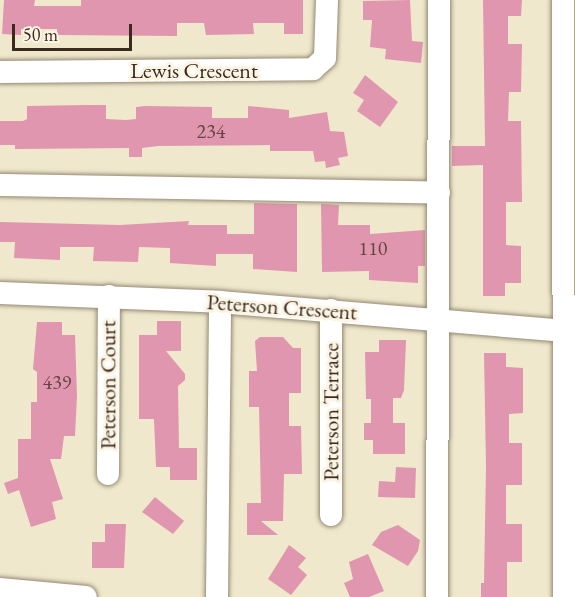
<!DOCTYPE html>
<html>
<head>
<meta charset="utf-8">
<style>
  body { margin:0 }
  #map { position:relative; width:575px; height:597px; overflow:hidden; background:#efe8cc; font-family:"EB Garamond",serif }
  div>[style] { position:absolute }
  .building>* { inset:0; background:#e096ae }
  .roads { filter:drop-shadow(0 0 2px #958975) drop-shadow(0 0 2px #958975) }
  .minor>* { height:22px; margin:-11px; padding:0 11px; transform-origin:11px; border-radius:11px; background:#fff }
  span { translate:-50% -50%; white-space:nowrap; text-align:center; line-height:1.15; -webkit-text-stroke:6px #fcf5e5; paint-order:stroke }
  .number-label { font-size:20px; color:#644542 }
  .number-label span { -webkit-text-stroke-width:0 }
  .street-label { font-size:22px; color:#3b2a1e }
  .scale { position:absolute; left:12px; top:24px; width:120px; height:27px; box-sizing:border-box; border:3px solid #3b2a1e; border-top:0; padding-left:8px; font-size:18px; line-height:21px; white-space:nowrap; color:#3b2a1e; -webkit-text-stroke:4px #fcf5e5; paint-order:stroke }
</style>
</head>
<body>
<div id="map">
  <div class="building">
    <i style="clip-path:polygon(4px 0,35px 0,34px 6px,81px 6px,81px 0,303px 0,303px 34px,284px 34px,284px 23px,253px 23px,254px 34px,206px 35px,204px 23px,177px 23px,177px 36px,57px 35px,57px 29px,21px 29px,21px 35px,2px 34px)"></i>
    <i style="clip-path:polygon(410px 0,412px 41px,423px 42px,421px 63px,385px 59px,386px 49px,370px 47px,372px 20px,363px 20px,363px 1px)"></i>
    <i style="clip-path:polygon(483px 0,522px 0,521px 16px,508px 16px,508px 44px,522px 44px,521px 92px,509px 92px,508px 121px,521px 121px,522px 202px,506px 202px,506px 245px,521px 246px,521px 283px,505px 283px,505px 296px,483px 296px,483px 165px,452px 166px,452px 146px,485px 146px)"></i>
    <i style="clip-path:polygon(365px 75px,398px 102px,380px 127px,357px 111px,364px 100px,353px 93px)"></i>
    <i style="clip-path:polygon(85px 105px,106px 105px,106px 119px,126px 120px,136px 119px,136px 107px,145px 106px,212px 107px,212px 118px,248px 118px,248px 106px,289px 110px,289px 118px,327px 112px,330px 131px,344px 132px,348px 156px,338px 158px,340px 165px,326px 168px,325px 161px,315px 162px,313px 151px,270px 151px,270px 145px,158px 146px,142px 148px,142px 157px,129px 157px,129px 148px,15px 149px,15px 145px,0 145px,0 121px,23px 121px,27px 119px,27px 106px)"></i>
    <i style="clip-path:polygon(254px 203px,297px 204px,297px 272px,253px 269px,253px 254px,216px 254px,216px 266px,170px 263px,170px 248px,139px 247px,138px 262px,93px 261px,94px 247px,60px 247px,60px 260px,14px 258px,15px 242px,0 242px,0 222px,120px 225px,189px 221px,188px 225px,227px 225px,227px 234px,254px 234px)"></i>
    <i style="clip-path:polygon(321px 204px,339px 205px,338px 225px,370px 225px,370px 234px,425px 230px,425px 266px,418px 266px,418px 283px,369px 280px,369px 271px,322px 272px)"></i>
    <i style="clip-path:polygon(157px 321px,181px 321px,181px 351px,166px 351px,185px 374px,185px 380px,178px 386px,179px 448px,197px 448px,197px 480px,170px 480px,170px 467px,156px 467px,154px 419px,139px 419px,139px 335px,157px 335px)"></i>
    <i style="clip-path:polygon(37px 322px,62px 322px,62px 335px,75px 335px,77px 396px,75px 436px,64px 436px,61px 459px,50px 459px,63px 499px,52px 502px,56px 519px,31px 527px,19px 490px,8px 494px,4px 483px,18px 478px,18px 439px,31px 439px,31px 402px,37px 402px,37px 372px,33px 369px)"></i>
    <i style="clip-path:polygon(260px 337px,283px 337px,293px 348px,301px 348px,301px 393px,289px 393px,289px 426px,301px 426px,302px 474px,284px 474px,283px 521px,261px 521px,278px 535px,247px 535px,247px 503px,261px 503px,259px 407px,249px 407px,249px 371px,257px 371px,255px 341px)"></i>
    <i style="clip-path:polygon(379px 340px,406px 340px,404px 390px,401px 398px,393px 398px,393px 423px,405px 423px,405px 454px,373px 454px,373px 440px,364px 440px,364px 423px,371px 423px,371px 399px,366px 399px,365px 352px,379px 352px)"></i>
    <i style="clip-path:polygon(484px 353px,506px 353px,506px 367px,523px 368px,523px 413px,509px 414px,509px 443px,522px 443px,522px 485px,506px 485px,506px 524px,522px 524px,522px 562px,507px 562px,507px 597px,481px 597px,481px 583px,484px 583px,486px 467px)"></i>
    <i style="clip-path:polygon(396px 467px,416px 468px,415px 498px,378px 497px,379px 481px,395px 482px)"></i>
    <i style="clip-path:polygon(155px 497px,184px 521px,173px 534px,142px 512px)"></i>
    <i style="clip-path:polygon(105px 524px,126px 524px,124px 568px,92px 568px,92px 542px,105px 542px)"></i>
    <i style="clip-path:polygon(398px 525px,420px 540px,418px 551px,408px 566px,372px 545px,381px 532px)"></i>
    <i style="clip-path:polygon(289px 545px,306px 558px,298px 567px,307px 575px,291px 595px,268px 579px)"></i>
    <i style="clip-path:polygon(368px 554px,384px 591px,369px 597px,350px 597px,344px 583px,353px 579px,349px 562px)"></i>
  </div>
  <div class="roads">
    <div class="minor">
      <i style="left:563px;top:0;width:597px;rotate:89.9deg"></i>
      <i style="left:0;top:72px;width:313px;rotate:-0.5deg"></i>
      <i style="left:313px;top:69px;width:16px;rotate:-43deg"></i>
      <i style="left:325px;top:58px;width:58px;rotate:-88deg"></i>
      <i style="left:0;top:185px;width:439px;rotate:1deg"></i>
      <i style="left:0;top:293px;width:220px;rotate:2.3deg"></i>
      <i style="left:220px;top:302px;width:356px;rotate:4.8deg"></i>
      <i style="left:108px;top:474px;width:178px;rotate:-89.7deg"></i>
      <i style="left:331px;top:515px;width:205px;rotate:-90deg"></i>
      <i style="left:0;top:589px;width:86px;rotate:5.3deg"></i>
      <i style="left:217px;top:597px;width:295px;rotate:-89.4deg"></i>
      <i style="left:437px;top:597px;width:597px;rotate:-89.81deg"></i>
    </div>
  </div>
  <div class="number-label">
    <span style="left:211px;top:131px">234</span>
    <span style="left:373px;top:248px">110</span>
    <span style="left:57px;top:382px">439</span>
  </div>
  <div class="street-label">
    <span style="left:194px;top:71px">Lewis Crescent</span>
    <span style="left:282px;top:307px;rotate:4deg">Peterson Crescent</span>
    <span style="left:108px;top:385px;rotate:-90deg">Peterson Court</span>
    <span style="left:331px;top:412px;rotate:-90deg">Peterson Terrace</span>
  </div>
  <div class="scale">50 m</div>
</div>
</body>
</html>
